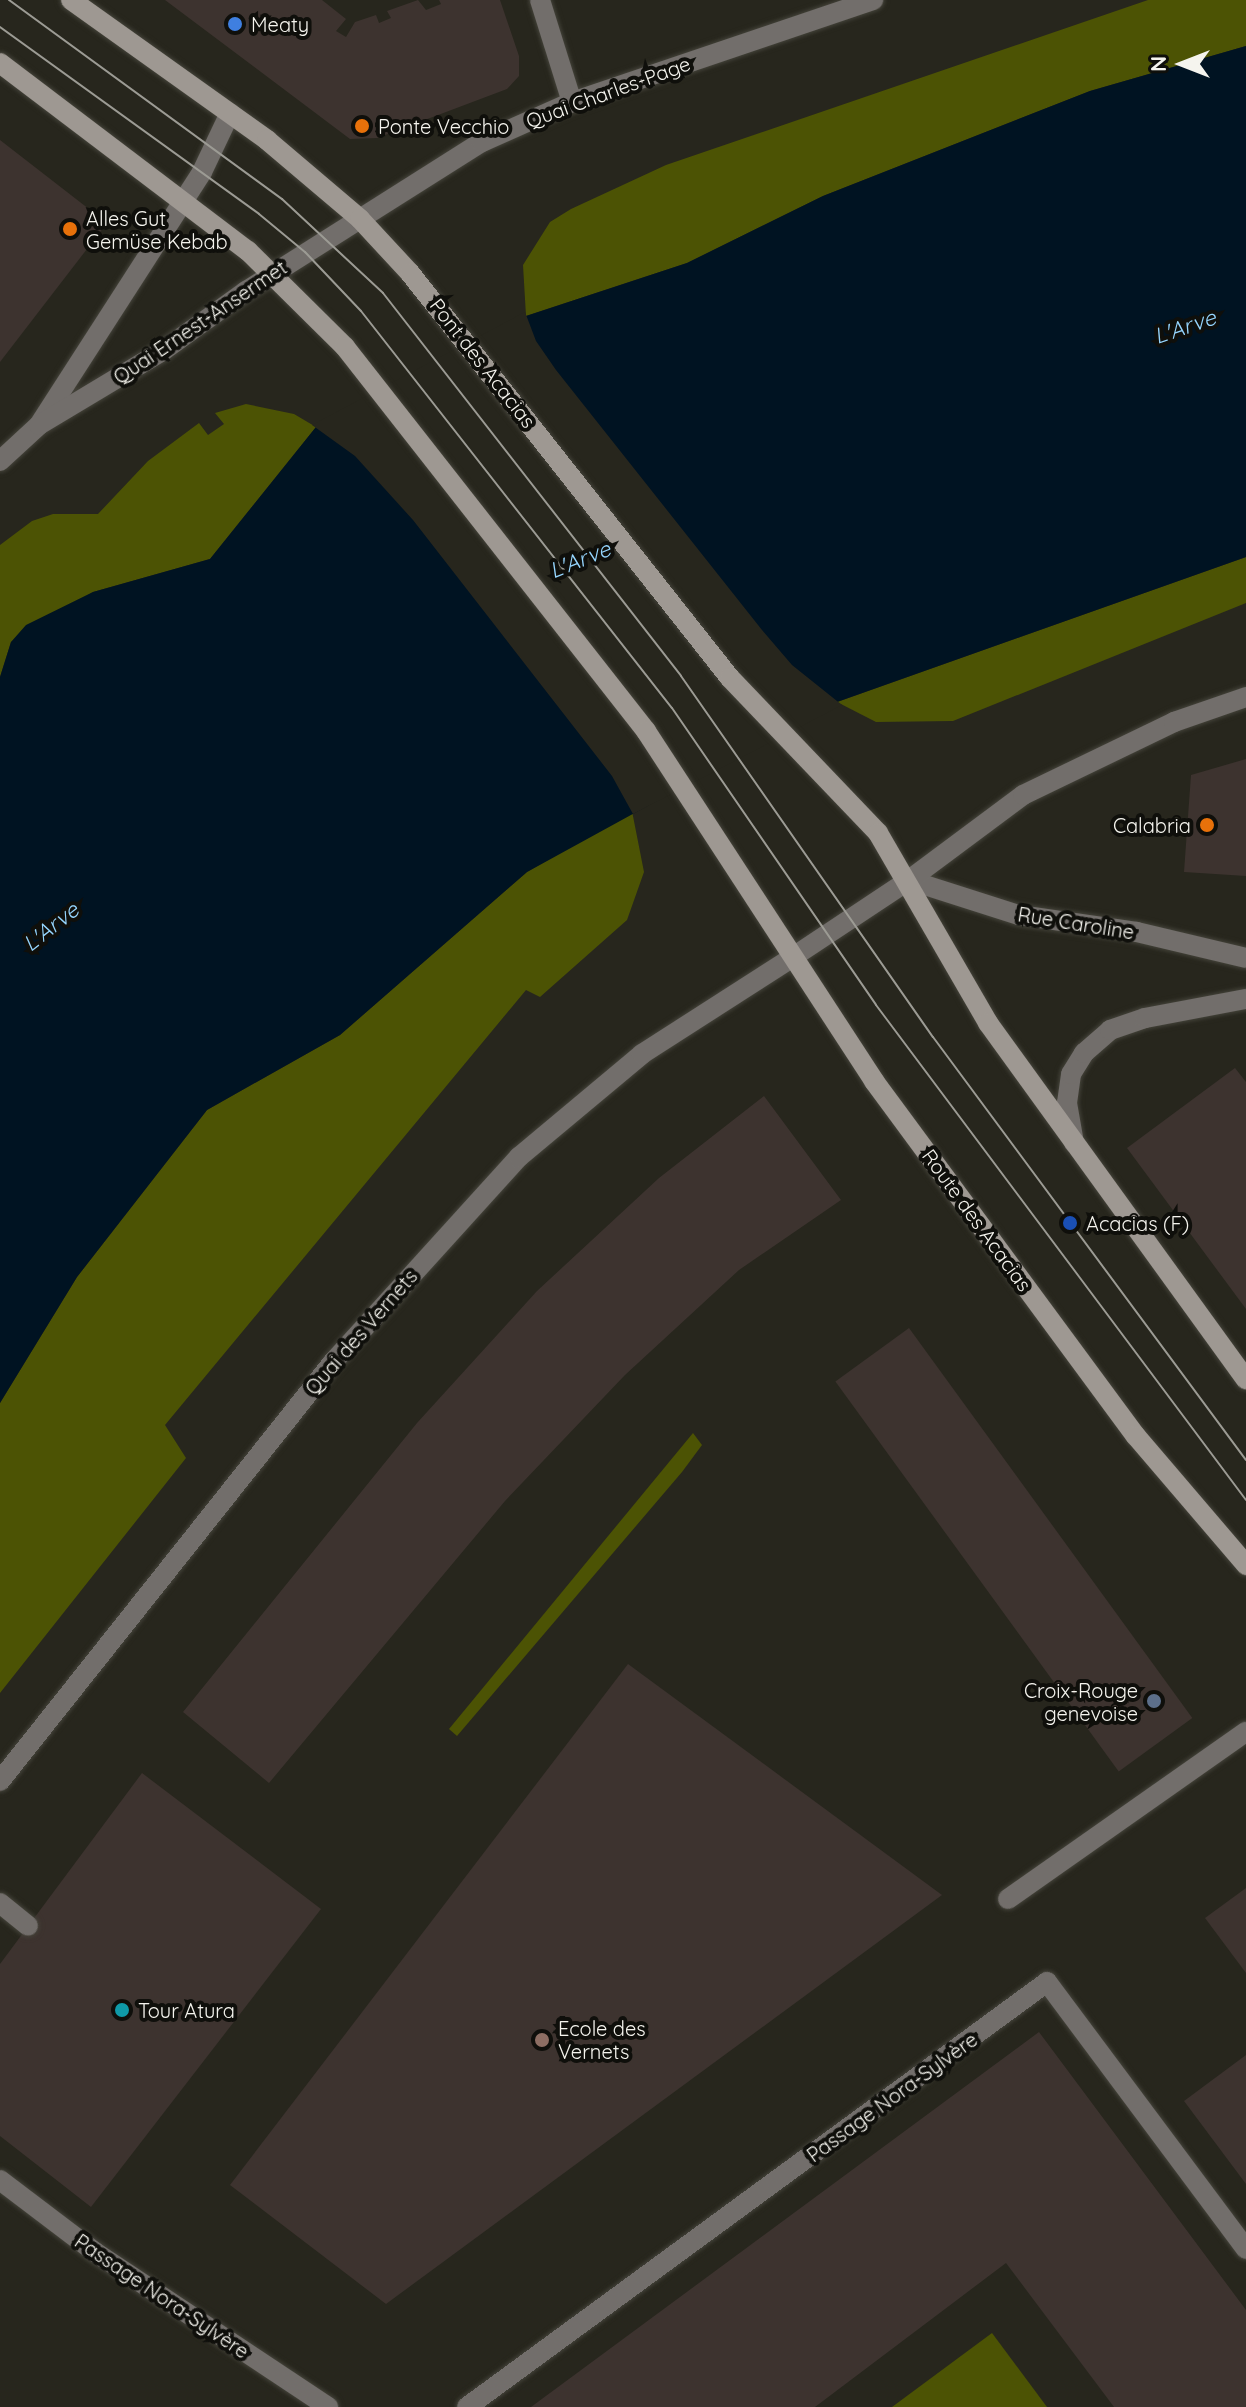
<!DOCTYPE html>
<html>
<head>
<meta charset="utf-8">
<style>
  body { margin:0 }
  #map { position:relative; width:1246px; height:2407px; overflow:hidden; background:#27261d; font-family:Quicksand,sans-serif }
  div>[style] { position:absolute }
  .green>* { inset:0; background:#4c5304 }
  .water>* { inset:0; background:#001322 }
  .pier>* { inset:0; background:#27261d }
  .building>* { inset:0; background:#3d332f; transform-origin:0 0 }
  .roads { filter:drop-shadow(0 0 2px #44433a) drop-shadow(0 0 2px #44433a) }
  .service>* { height:20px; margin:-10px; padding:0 10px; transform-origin:10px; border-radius:10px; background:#726e6b }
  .pedestrian>* { height:20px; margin:-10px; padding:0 10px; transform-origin:10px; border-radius:10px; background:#726e6b }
  .minor>* { height:20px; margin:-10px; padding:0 10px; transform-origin:10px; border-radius:10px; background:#726e6b }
  .tertiary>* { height:20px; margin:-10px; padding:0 10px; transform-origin:10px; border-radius:10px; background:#726e6b }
  .secondary>* { height:20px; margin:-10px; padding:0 10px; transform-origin:10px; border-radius:10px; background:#9e9892 }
  .tram>* { height:2px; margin:-1px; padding:0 1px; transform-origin:1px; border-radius:1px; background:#9c9b94 }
  .dots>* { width:22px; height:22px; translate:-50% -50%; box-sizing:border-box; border:4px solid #0f0f0b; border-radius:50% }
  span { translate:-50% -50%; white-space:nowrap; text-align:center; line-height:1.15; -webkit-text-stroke:8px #0f0f0b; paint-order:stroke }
  .poi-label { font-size:20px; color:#f5f4ee }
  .left { translate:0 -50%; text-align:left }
  .right { translate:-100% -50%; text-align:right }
  .street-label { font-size:20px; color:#f5f4ee }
  .water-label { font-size:22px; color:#96d6ff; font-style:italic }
  .north { position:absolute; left:1142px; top:24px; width:80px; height:80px; -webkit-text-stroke:6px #0f0f0b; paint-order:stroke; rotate:270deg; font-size:22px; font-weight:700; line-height:32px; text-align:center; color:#f5f4ee }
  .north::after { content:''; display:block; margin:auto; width:28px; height:36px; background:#f5f4ee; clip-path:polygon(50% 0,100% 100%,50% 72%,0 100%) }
</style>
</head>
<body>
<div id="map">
  <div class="green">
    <i style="clip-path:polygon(1148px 0,1246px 0,1246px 46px,1090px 91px,823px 196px,687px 263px,526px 316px,523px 265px,550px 222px,571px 209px,666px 165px)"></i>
    <i style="clip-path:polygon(246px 404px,294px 414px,316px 427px,210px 559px,93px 592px,11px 642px,0 677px,0 545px,32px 521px,53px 514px,98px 514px,148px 461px,199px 423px,208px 435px,224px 424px,215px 413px)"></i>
    <i style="clip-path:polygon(1246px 557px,1246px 603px,953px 721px,876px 722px,837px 702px)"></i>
    <i style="clip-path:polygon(632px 811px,644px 872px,627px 920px,540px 997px,526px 990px,165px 1425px,186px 1458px,0 1693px,0 1403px,77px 1277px,207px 1110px,340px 1035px,527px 872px)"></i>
    <i style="clip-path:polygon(693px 1433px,702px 1445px,682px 1472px,457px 1736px,449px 1729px)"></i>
    <i style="clip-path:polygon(992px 2333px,1047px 2407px,892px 2407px)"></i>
  </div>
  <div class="water">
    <i style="clip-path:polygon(1246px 46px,1246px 557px,837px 702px,527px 872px,340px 1035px,207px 1110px,77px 1277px,0 1403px,0 677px,11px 642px,26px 625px,93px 592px,210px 559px,316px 427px,526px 316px,687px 263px,823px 196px,1090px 91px)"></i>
  </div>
  <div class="pier">
    <i style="clip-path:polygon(525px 312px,536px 341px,556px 370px,762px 630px,792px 665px,842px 705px,633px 814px,612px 776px,413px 520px,355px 456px,312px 425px)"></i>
  </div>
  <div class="building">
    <i style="clip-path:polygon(165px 0,322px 0,346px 19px,336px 31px,346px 37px,355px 22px,376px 15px,379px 23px,391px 18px,387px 11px,418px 0,426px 10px,441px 4px,439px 0,500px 0,519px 56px,519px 76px,507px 89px,377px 138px,350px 139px)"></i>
    <i style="clip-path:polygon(0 140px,107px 223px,0 362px)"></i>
    <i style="clip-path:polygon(1246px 759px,1246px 876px,1184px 872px,1191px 775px)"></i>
    <i style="clip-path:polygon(1235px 1068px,1246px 1082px,1246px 1309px,1127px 1148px)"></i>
    <i style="clip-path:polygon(764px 1096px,841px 1200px,739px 1270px,625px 1375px,505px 1501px,269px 1783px,183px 1712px,417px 1423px,537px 1291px,659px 1178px)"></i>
    <i style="left:909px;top:1328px;width:482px;height:91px;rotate:54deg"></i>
    <i style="clip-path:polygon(628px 1664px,942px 1895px,386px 2304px,230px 2185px)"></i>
    <i style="clip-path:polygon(142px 1773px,321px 1909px,91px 2207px,0 2136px,0 1964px)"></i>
    <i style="clip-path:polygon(1246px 1888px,1246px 1973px,1205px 1918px)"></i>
    <i style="clip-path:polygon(1039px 2032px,1246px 2310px,1246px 2407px,1114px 2407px,1006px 2263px,815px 2407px,531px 2407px)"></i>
    <i style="clip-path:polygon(1246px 2055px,1246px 2184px,1184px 2101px)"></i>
  </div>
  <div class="roads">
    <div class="service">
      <i style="left:0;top:1781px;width:535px;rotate:-51.52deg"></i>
      <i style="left:333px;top:1362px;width:277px;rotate:-47.8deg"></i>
      <i style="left:519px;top:1157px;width:160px;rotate:-39.9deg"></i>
      <i style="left:642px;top:1054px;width:179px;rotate:-32.7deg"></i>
      <i style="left:1008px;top:1899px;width:291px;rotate:-35.1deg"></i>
      <i style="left:0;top:1903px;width:36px;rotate:39deg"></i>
    </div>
    <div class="pedestrian">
      <i style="left:0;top:2180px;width:119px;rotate:37.2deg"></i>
      <i style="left:95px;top:2252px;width:280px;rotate:33.6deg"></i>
      <i style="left:467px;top:2407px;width:719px;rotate:-36.23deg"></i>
      <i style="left:1047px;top:1982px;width:333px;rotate:53.3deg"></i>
    </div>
    <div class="minor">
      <i style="left:540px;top:0;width:107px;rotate:72.6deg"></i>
      <i style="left:909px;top:880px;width:115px;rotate:17.7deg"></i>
      <i style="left:1019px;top:915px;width:119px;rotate:8.2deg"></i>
      <i style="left:1137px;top:932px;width:112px;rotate:13.4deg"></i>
      <i style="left:1074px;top:1143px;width:41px;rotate:-99.9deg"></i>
      <i style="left:1067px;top:1103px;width:29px;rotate:-82deg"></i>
      <i style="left:1071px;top:1074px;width:25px;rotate:-58deg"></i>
      <i style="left:1084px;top:1053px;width:35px;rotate:-41deg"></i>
      <i style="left:1110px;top:1030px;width:37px;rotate:-19deg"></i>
      <i style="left:1145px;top:1018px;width:103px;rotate:-10.7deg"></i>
    </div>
    <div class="tertiary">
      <i style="left:41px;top:422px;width:297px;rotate:-57.2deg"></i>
      <i style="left:202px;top:172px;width:65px;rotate:-64.6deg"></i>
      <i style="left:0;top:461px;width:53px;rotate:-42.7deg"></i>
      <i style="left:39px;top:425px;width:146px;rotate:-31deg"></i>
      <i style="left:164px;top:350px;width:101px;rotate:-35.7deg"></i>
      <i style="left:246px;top:291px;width:279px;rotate:-32.3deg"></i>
      <i style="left:482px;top:142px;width:98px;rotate:-24deg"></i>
      <i style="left:572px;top:102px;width:318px;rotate:-18.7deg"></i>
      <i style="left:793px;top:957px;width:139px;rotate:-33.6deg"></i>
      <i style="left:909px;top:880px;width:142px;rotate:-36.7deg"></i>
      <i style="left:1023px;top:795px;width:168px;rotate:-25.8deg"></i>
      <i style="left:1174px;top:722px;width:76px;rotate:-19.1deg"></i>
    </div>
    <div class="secondary">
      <i style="left:71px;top:0;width:241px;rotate:35.5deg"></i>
      <i style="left:267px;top:140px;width:122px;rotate:40.3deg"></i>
      <i style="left:360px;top:219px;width:74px;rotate:47.2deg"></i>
      <i style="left:410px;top:273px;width:516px;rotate:51.69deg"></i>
      <i style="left:730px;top:678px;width:214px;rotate:46.3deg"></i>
      <i style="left:878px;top:833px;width:220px;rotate:59.9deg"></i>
      <i style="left:988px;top:1023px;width:440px;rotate:54.1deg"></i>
      <i style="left:0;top:63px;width:311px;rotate:37.2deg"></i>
      <i style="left:248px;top:251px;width:136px;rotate:44.7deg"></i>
      <i style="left:345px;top:347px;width:488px;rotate:51.9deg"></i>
      <i style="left:646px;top:731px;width:418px;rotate:56.9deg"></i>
      <i style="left:874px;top:1081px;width:441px;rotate:53.6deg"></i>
      <i style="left:1136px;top:1436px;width:170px;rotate:49.5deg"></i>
    </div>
  </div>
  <div class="tram">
    <i style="left:9px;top:0;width:338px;rotate:36.1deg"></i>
    <i style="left:282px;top:199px;width:138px;rotate:42.9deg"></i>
    <i style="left:383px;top:293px;width:485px;rotate:52.1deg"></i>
    <i style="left:681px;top:676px;width:440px;rotate:55.1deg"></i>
    <i style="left:933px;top:1037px;width:526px;rotate:53.5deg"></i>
    <i style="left:0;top:27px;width:319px;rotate:35.8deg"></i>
    <i style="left:259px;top:214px;width:60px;rotate:39.6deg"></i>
    <i style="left:305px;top:252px;width:81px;rotate:46.5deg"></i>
    <i style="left:361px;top:311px;width:504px;rotate:51.93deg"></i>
    <i style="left:672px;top:708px;width:360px;rotate:55.5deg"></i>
    <i style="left:876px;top:1005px;width:618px;rotate:53.22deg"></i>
  </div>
  <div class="dots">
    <i style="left:235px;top:24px;background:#3f7fe0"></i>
    <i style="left:362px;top:126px;background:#e8710a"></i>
    <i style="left:70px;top:229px;background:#e8710a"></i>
    <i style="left:1207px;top:825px;background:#e8710a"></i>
    <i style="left:1070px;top:1223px;background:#1a4fb4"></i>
    <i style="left:1154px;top:1701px;background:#5c6f8a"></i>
    <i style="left:122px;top:2010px;background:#0f9aa8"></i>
    <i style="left:542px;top:2040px;background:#8d6e63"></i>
  </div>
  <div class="poi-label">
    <span class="left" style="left:251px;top:24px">Meaty</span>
    <span class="left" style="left:378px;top:126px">Ponte Vecchio</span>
    <span class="left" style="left:86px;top:230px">Alles Gut<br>Gemüse Kebab</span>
    <span class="right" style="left:1191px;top:825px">Calabria</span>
    <span class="left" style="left:1086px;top:1223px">Acacias (F)</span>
    <span class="right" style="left:1138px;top:1702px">Croix-Rouge<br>genevoise</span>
    <span class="left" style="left:138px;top:2010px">Tour Atura</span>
    <span class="left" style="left:558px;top:2040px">Ecole des<br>Vernets</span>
  </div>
  <div class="street-label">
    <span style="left:608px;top:92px;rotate:-20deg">Quai Charles-Page</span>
    <span style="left:200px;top:322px;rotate:-34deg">Quai Ernest-Ansermet</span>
    <span style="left:483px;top:363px;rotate:52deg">Pont des Acacias</span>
    <span style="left:1076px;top:923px;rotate:9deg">Rue Caroline</span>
    <span style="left:977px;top:1220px;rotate:54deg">Route des Acacias</span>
    <span style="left:361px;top:1332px;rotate:-49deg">Quai des Vernets</span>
    <span style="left:892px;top:2097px;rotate:-36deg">Passage Nora-Sylvère</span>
    <span style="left:162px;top:2296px;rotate:34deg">Passage Nora-Sylvère</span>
  </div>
  <div class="water-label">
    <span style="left:1185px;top:327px;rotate:-19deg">L'Arve</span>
    <span style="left:580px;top:560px;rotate:-22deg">L'Arve</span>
    <span style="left:51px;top:927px;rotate:-38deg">L'Arve</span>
  </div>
  <div class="north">N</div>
</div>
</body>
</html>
